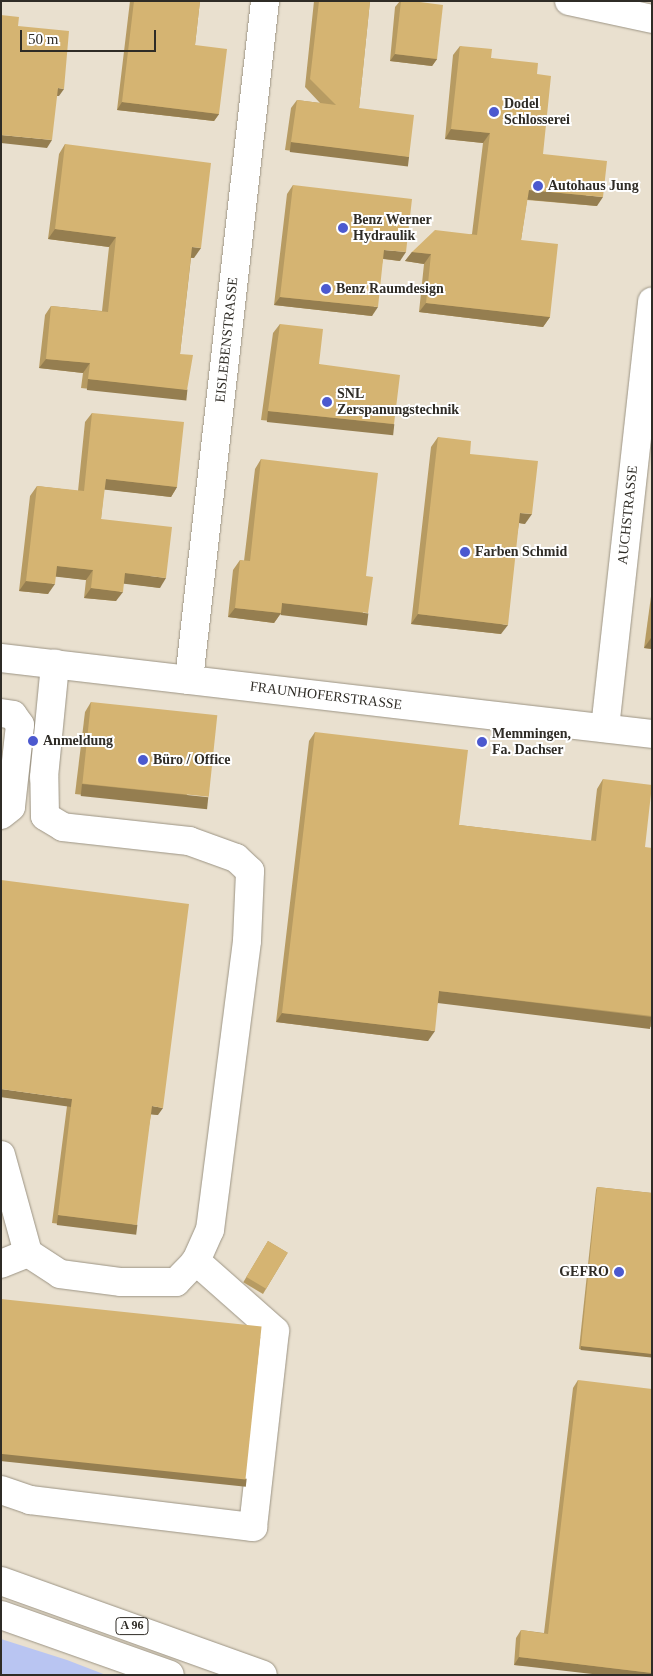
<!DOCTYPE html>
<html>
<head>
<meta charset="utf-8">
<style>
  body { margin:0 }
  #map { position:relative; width:653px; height:1676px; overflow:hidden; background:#e9e0cf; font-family:"Times New Roman",serif }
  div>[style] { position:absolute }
  .green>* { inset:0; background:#b9c5f2 }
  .roads { filter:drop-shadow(0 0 1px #9c9484) drop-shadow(0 0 1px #9c9484) }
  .minor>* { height:28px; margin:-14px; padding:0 14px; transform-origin:14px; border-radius:14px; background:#fff }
  .highway>* { height:28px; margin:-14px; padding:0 14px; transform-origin:14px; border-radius:14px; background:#fff }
  .wall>* { inset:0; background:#b79b62; transform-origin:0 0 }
  .shaded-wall>* { inset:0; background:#957e50; transform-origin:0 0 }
  .building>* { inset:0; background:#d5b472; transform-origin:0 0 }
  .dots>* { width:14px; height:14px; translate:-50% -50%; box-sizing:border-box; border:2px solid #fff; border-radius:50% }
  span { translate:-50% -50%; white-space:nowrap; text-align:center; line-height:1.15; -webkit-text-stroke:4px #fff; paint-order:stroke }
  .shield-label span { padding:1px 4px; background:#fff; border:1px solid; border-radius:4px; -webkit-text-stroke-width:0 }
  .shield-label { font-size:12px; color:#2f2c26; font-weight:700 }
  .poi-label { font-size:14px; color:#2f2c26; font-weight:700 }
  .left { translate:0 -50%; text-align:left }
  .right { translate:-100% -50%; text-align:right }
  .street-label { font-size:14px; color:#2f2c26 }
  .frame { position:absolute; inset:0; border:2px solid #2f2c26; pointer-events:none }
  .scale { position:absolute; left:20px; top:30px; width:136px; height:22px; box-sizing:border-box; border:2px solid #2f2c26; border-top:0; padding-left:6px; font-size:15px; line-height:18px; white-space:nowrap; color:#2f2c26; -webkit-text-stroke:4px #fff; paint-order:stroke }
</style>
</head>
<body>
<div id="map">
  <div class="green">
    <i style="clip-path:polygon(1px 1639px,67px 1660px,106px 1675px,1px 1675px)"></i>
  </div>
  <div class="roads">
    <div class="minor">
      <i style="left:569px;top:1px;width:85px;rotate:12.2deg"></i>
      <i style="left:1px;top:658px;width:655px;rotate:6.66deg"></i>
      <i style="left:189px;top:680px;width:683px;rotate:-83.61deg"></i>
      <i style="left:1px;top:713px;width:12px;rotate:9deg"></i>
      <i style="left:13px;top:715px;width:12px;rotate:55deg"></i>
      <i style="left:20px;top:725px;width:82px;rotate:96.3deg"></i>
      <i style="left:11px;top:807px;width:13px;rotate:141deg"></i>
      <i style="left:605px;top:728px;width:429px;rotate:-83.7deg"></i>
      <i style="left:1px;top:1155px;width:102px;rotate:74.6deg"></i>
      <i style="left:28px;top:1253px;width:29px;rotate:158deg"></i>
      <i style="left:28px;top:1253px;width:38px;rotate:33deg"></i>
      <i style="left:60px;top:1274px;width:62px;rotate:7.5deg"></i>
      <i style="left:121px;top:1282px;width:55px"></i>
      <i style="left:176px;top:1282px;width:29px;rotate:-46deg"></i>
      <i style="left:196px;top:1261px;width:34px;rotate:-66deg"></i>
      <i style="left:210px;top:1230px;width:291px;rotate:-82.7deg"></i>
      <i style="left:247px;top:941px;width:70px;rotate:-87.5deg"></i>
      <i style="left:250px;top:871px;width:19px;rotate:-137deg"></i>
      <i style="left:236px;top:858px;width:50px;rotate:-160.1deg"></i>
      <i style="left:189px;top:841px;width:127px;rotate:-173.7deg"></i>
      <i style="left:63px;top:827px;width:21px;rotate:-149deg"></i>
      <i style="left:45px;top:816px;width:39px;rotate:-91deg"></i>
      <i style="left:44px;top:777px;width:114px;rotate:-84.4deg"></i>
      <i style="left:1px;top:1490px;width:31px;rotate:19deg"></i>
      <i style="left:30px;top:1500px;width:225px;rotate:6.9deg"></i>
      <i style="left:253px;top:1527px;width:197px;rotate:-83.6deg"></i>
      <i style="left:275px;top:1331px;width:106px;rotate:-138.5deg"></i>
    </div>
    <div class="highway">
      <i style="left:1px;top:1581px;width:278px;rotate:19.7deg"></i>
      <i style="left:1px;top:1615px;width:179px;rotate:19.5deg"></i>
    </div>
  </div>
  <div class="wall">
    <i style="clip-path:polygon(130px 1px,200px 1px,195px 45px,219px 114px,214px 121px,117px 110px)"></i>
    <i style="clip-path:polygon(314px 1px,370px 1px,359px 108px,403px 165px,285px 150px,291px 108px,297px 100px,320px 103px,305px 87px)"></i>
    <i style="clip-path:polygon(400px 1px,412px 1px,437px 59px,432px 66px,390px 61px,395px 7px)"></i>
    <i style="clip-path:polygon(460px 46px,491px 58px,537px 74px,543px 154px,597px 206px,527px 200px,521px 240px,550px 317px,543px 327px,419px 312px,424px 264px,405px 261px,412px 252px,472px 234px,483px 143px,445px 139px,453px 55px)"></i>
    <i style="clip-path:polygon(65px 144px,194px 258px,191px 258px,180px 354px,181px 399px,81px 388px,83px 373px,39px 368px,45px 315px,51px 306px,102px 311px,109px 247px,48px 239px,59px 154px)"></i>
    <i style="clip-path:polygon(293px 185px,400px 261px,383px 259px,372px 316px,274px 305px,287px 194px)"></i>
    <i style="clip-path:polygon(280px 324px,319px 364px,394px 424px,387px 433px,261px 420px,273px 333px)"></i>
    <i style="clip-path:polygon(92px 413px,177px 487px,171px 497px,104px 489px,101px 519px,160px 588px,123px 583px,116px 601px,84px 598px,86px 580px,55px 576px,48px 594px,19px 591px,30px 496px,37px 486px,78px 491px,85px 422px)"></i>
    <i style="clip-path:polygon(438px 437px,470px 454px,525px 524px,519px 523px,501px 634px,411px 624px,431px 447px)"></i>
    <i style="clip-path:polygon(261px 459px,366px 576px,362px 623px,281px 613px,274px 623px,228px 617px,233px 570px,240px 560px,244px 561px,255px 469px)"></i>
    <i style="clip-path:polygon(652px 589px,652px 649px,644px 648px)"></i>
    <i style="clip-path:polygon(91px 702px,201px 808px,75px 794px,85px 712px)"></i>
    <i style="clip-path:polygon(315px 732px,459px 825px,591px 841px,597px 789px,603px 779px,645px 847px,652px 1027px,438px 1001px,428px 1041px,276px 1022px,309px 741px)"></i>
    <i style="clip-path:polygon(1px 880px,158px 1115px,151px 1114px,131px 1233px,52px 1223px,67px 1106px)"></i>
    <i style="clip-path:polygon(597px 1187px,652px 1193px,652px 1357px,579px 1349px,596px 1190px)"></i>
    <i style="left:268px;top:1241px;width:23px;height:48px;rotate:31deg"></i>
    <i style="clip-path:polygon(578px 1380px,652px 1675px,514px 1665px,516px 1638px,521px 1630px,544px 1633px,573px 1388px)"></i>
  </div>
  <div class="shaded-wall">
    <i style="clip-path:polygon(395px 54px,437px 59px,432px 66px,390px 61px)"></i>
    <i style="clip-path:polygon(58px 88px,64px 89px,59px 96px,53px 96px)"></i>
    <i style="clip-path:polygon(122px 102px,219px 114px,214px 121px,117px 110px)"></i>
    <i style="clip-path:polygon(451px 129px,490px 133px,483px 143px,445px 139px)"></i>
    <i style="clip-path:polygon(1px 135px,52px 140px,47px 148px,1px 143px)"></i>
    <i style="left:291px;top:142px;width:119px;height:10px;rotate:7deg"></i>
    <i style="clip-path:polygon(529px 190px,603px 197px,597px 206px,522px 199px)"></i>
    <i style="clip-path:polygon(55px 229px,116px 237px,109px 247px,48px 239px)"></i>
    <i style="clip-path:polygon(192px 247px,201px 248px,194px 258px,185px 257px)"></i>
    <i style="clip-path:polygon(384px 250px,406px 252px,400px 261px,378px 258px)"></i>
    <i style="clip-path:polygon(412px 252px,431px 254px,424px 264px,405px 261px)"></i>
    <i style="clip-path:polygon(280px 297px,378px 307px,372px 316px,274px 305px)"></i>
    <i style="clip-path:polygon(426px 303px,550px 317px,543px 327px,419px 312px)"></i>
    <i style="clip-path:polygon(46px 359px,90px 363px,83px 373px,39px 368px)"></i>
    <i style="left:88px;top:379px;width:100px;height:11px;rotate:6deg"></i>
    <i style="left:268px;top:411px;width:127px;height:11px;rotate:6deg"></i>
    <i style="clip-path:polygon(106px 479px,177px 487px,171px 497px,99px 489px)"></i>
    <i style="clip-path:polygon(520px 513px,532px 514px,525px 524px,513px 522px)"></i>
    <i style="clip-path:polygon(57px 566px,93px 570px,86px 580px,50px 576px)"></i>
    <i style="clip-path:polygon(125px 573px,166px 578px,160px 588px,118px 583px)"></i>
    <i style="clip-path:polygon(26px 581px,55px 584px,48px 594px,19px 591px)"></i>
    <i style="clip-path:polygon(91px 588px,123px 592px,116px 601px,84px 598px)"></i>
    <i style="left:282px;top:603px;width:87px;height:12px;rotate:7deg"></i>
    <i style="clip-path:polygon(235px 608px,281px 613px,274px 623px,228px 617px)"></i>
    <i style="clip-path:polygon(418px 614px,508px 625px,501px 634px,411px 624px)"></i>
    <i style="clip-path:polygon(651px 638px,652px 649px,644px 648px)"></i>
    <i style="left:82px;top:784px;width:127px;height:12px;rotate:6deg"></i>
    <i style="left:439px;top:991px;width:214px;height:12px;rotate:7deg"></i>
    <i style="clip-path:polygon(282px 1013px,435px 1031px,428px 1041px,276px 1022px)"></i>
    <i style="left:1px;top:1089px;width:72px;height:8px;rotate:8deg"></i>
    <i style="clip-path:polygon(152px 1106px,163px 1108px,158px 1115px,146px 1114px)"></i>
    <i style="left:58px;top:1215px;width:80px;height:10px;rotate:7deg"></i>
    <i style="left:581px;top:1346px;width:71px;height:4px;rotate:6deg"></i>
    <i style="left:1px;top:1453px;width:247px;height:8px;rotate:6deg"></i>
    <i style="clip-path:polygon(519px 1657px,652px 1673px,652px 1675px,601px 1675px,514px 1665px)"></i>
  </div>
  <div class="building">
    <i style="clip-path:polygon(134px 1px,200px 1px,195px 45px,227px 49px,219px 114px,122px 102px)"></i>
    <i style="clip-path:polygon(319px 1px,370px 1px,359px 108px,414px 115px,409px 157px,291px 142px,297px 100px,336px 105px,310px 79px)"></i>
    <i style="clip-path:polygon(401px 1px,412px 1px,443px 5px,437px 59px,395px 54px)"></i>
    <i style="clip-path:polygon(1px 15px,19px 17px,18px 26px,69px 31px,64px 89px,58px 88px,52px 140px,1px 135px)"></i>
    <i style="clip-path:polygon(460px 46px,492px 49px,491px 58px,538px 63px,537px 74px,551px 76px,543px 154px,607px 161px,603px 197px,529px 190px,521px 240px,558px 244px,550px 317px,426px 303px,431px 254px,412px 252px,435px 230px,477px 235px,490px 133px,451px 129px)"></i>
    <i style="clip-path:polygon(65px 144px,211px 163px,201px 248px,192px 247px,180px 354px,193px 355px,187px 390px,88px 379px,90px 363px,46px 359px,51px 306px,108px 312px,116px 237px,55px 229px)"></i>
    <i style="clip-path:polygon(293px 185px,412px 199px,406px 252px,384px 250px,378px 307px,280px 297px)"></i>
    <i style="clip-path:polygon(280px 324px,323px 329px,319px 364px,400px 375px,394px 424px,268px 411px)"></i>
    <i style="clip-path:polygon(92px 413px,184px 422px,177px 487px,106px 479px,101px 519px,172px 527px,166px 578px,125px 573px,123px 592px,91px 588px,93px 570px,57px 566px,55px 584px,26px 581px,37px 486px,84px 491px)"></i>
    <i style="clip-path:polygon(438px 437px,471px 441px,470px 454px,538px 461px,532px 514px,520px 513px,508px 625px,418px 614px)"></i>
    <i style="clip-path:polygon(261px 459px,378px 473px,366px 576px,373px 577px,368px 613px,282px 603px,281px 613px,235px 608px,240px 560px,250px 561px)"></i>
    <i style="left:91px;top:702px;width:127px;height:82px;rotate:6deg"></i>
    <i style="clip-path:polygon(315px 732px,468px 750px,459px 825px,596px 841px,603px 779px,652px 785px,645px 847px,652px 848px,652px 1016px,439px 991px,435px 1031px,282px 1013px)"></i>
    <i style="clip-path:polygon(1px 880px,189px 904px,163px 1108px,152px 1106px,137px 1225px,58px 1215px,72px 1099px,1px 1089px)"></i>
    <i style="clip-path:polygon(597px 1187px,652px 1193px,652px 1354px,581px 1346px)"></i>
    <i style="left:268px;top:1241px;width:23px;height:42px;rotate:31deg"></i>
    <i style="left:1px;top:1299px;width:262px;height:154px;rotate:6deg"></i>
    <i style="clip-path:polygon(578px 1380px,652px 1389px,652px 1673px,519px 1657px,521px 1630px,548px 1634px)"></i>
  </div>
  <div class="dots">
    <i style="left:494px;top:112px;background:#4c59cf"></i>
    <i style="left:538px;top:186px;background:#4c59cf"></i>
    <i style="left:343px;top:228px;background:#4c59cf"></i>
    <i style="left:326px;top:289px;background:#4c59cf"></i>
    <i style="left:327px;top:402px;background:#4c59cf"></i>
    <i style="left:465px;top:552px;background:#4c59cf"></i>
    <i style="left:33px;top:741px;background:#4c59cf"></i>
    <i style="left:482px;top:742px;background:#4c59cf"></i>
    <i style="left:143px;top:760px;background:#4c59cf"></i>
    <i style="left:619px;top:1272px;background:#4c59cf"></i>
  </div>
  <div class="shield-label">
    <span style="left:132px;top:1626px">A 96</span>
  </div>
  <div class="poi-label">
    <span class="left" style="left:504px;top:112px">Dodel<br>Schlosserei</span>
    <span class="left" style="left:548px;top:186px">Autohaus Jung</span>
    <span class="left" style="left:353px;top:228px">Benz Werner<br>Hydraulik</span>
    <span class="left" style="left:336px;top:289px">Benz Raumdesign</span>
    <span class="left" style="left:337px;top:402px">SNL<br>Zerspanungstechnik</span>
    <span class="left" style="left:475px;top:552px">Farben Schmid</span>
    <span class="left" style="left:492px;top:742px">Memmingen,<br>Fa. Dachser</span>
    <span class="left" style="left:43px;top:741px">Anmeldung</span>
    <span class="left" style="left:153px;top:760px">Büro / Office</span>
    <span class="right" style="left:609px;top:1272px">GEFRO</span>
  </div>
  <div class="street-label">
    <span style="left:227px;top:340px;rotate:-84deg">EISLEBENSTRASSE</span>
    <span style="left:628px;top:515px;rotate:-84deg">AUCHSTRASSE</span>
    <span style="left:326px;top:696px;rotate:7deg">FRAUNHOFERSTRASSE</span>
  </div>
  <div class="frame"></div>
  <div class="scale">50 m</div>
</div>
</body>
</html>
